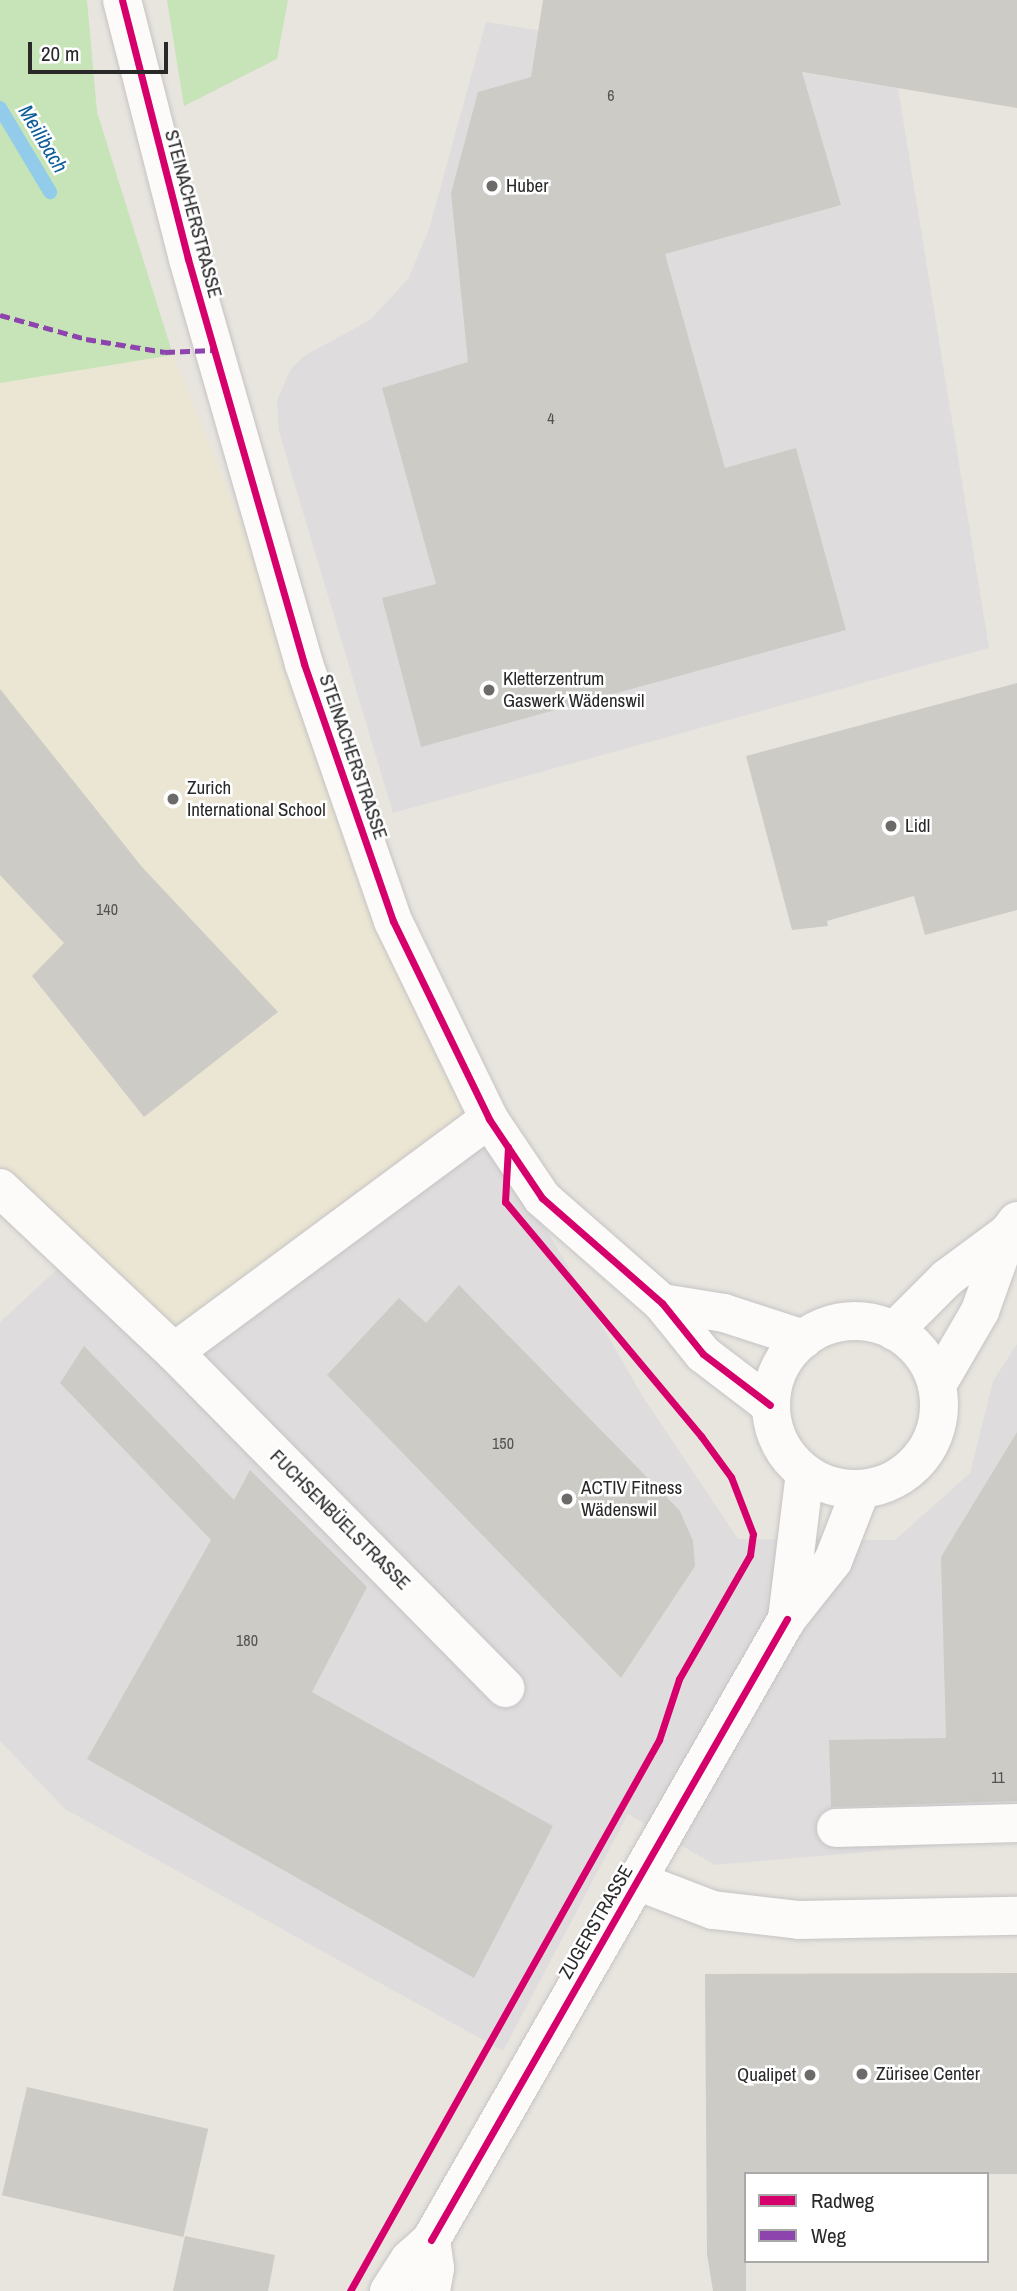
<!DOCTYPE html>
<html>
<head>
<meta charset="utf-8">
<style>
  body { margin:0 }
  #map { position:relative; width:1017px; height:2291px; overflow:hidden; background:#e8e5df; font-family:"Archivo Narrow",sans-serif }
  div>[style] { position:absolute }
  .industrial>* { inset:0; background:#dfdcde }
  .education>* { inset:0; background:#ebe5d3 }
  .green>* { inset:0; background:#c6e4b7 }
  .stream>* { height:14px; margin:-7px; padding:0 7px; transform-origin:7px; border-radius:7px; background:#92ccea }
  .building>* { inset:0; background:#cdcbc6; transform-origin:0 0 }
  .roads { filter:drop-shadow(0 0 2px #c5c4c4) drop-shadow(0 0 2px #c5c4c4) }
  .minor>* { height:38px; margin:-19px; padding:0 19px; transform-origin:19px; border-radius:19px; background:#fcfbfa }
  .tertiary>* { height:38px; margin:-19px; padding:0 19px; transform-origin:19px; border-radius:19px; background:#fcfbfa }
  .secondary>* { height:38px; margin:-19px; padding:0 19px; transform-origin:19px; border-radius:19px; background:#fcfbfa }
  .secondary>.ring { margin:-19px; padding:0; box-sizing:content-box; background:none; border:38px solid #fcfbfa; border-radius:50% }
  .quiet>* { height:5px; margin-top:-2.5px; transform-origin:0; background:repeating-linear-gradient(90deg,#8e44ad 0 10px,transparent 0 15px) }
  .cycleway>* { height:7px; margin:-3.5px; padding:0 3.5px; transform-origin:3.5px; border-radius:3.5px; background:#d6006c }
  .dots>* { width:19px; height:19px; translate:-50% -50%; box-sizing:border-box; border:4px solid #fff; border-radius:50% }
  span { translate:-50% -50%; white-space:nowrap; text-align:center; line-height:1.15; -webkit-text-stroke:5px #fff; paint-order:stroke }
  .number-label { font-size:16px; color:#545352 }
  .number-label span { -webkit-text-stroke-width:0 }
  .poi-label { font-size:19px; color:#292929 }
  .left { translate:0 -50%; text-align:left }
  .right { translate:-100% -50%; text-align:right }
  .street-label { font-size:19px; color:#292929 }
  .water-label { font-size:21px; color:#0c5d9a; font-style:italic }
  .legend { position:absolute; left:744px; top:2172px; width:245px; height:91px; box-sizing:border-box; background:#fff; border:2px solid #a9a9a9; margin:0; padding:9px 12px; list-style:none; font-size:21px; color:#292929 }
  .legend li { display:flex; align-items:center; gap:14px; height:35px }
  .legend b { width:35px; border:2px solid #a9a9a9 }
  .scale { position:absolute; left:28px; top:42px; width:140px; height:32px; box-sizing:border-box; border:4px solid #292929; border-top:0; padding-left:9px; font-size:21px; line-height:24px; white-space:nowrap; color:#292929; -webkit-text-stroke:5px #fff; paint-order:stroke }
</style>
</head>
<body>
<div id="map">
  <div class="industrial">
    <i style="clip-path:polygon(486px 22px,898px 88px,989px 648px,393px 813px,279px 432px,277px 400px,291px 369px,304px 356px,370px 320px,408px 279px,429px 229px)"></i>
    <i style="clip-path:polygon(488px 1128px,643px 1397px,738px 1539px,895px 1540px,970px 1473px,993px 1381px,1017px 1344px,1017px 1839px,715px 1865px,628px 1814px,503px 2051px,65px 1809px,0 1741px,0 1322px,64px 1263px)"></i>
  </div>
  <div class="education">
    <i style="clip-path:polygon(173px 355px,482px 1116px,174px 1349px,0 1180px,0 383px)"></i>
  </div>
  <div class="green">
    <i style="clip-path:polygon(0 0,87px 0,97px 112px,173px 355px,0 383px)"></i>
    <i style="clip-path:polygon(167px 0,288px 0,277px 59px,184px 106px)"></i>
  </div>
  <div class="stream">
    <i style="left:0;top:108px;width:98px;rotate:59.2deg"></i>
  </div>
  <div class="building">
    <i style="clip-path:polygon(543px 0,1017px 0,1017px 108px,802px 72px,841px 205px,665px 254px,725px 468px,796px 448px,846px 630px,421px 747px,382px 598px,436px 584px,382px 388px,468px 362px,451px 193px,478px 92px,531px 77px)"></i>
    <i style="clip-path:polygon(1017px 683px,1017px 910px,925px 935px,914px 896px,827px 921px,828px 926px,792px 930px,746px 756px)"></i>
    <i style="clip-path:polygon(0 689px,142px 867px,278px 1012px,144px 1117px,32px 976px,64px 943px,0 875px)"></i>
    <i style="clip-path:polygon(459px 1285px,680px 1511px,693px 1541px,695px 1566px,621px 1678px,327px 1375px,399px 1298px,426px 1323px)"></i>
    <i style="clip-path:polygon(84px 1346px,234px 1500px,250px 1470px,367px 1587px,312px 1692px,553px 1826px,474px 1978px,87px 1759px,211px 1540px,60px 1383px)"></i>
    <i style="clip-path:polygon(1017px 1432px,1017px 1801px,831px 1807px,829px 1740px,946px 1738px,941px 1557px)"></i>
    <i style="clip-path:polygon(1017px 1973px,1017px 2174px,746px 2174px,746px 2291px,713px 2291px,707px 2254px,705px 1974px)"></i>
    <i style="left:27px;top:2087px;width:186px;height:111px;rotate:13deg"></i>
    <i style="clip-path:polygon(185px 2236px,275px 2255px,268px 2291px,173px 2291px)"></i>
  </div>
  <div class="roads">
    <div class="minor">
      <i style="left:0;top:1188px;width:239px;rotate:43.3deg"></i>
      <i style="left:174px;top:1352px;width:392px;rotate:-36.5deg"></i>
      <i style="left:174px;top:1352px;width:472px;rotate:45.4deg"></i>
      <i style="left:836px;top:1828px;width:181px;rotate:-1.6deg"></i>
      <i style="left:637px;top:1881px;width:81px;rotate:20.9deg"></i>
      <i style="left:713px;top:1910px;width:87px;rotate:6.6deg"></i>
      <i style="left:799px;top:1920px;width:218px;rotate:-1.1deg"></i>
    </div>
    <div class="tertiary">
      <i style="left:122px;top:0;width:267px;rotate:75.7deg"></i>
      <i style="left:188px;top:259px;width:421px;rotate:74deg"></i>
      <i style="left:304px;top:664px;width:272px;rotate:70.9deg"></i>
      <i style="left:393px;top:921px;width:220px;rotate:64.1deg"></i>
      <i style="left:489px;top:1119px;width:95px;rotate:56.1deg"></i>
      <i style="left:542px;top:1198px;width:159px;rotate:41.2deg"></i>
      <i style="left:662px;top:1303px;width:65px;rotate:51.2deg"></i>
      <i style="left:703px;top:1354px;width:84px;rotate:37.3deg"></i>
      <i style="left:662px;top:1303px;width:63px;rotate:9.2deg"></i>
      <i style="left:724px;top:1313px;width:84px;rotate:18deg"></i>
    </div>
    <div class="secondary">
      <i class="ring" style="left:771px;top:1321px;width:130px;height:130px"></i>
      <i style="left:894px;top:1331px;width:75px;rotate:-45deg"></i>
      <i style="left:947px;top:1278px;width:76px;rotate:-36.4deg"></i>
      <i style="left:937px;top:1385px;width:86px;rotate:-59.8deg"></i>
      <i style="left:980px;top:1311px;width:83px;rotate:-70.3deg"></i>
      <i style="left:1008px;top:1233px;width:15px;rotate:-53deg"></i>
      <i style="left:787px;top:1619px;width:147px;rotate:-83deg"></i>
      <i style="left:389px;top:2291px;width:38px;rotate:-57deg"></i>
      <i style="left:410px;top:2259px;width:28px;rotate:-42deg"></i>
      <i style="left:431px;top:2240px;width:716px;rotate:-60.18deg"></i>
      <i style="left:787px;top:1619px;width:74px;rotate:-51.6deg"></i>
      <i style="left:833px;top:1561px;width:77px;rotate:-68.7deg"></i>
      <i style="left:431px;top:2291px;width:23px;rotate:-80deg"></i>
      <i style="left:435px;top:2268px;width:28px;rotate:-98deg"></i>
    </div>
  </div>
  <div class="quiet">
    <i style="left:0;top:315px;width:89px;rotate:15.6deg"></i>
    <i style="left:86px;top:339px;width:80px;rotate:9.3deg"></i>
    <i style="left:165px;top:352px;width:49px;rotate:-2.3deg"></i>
  </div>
  <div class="cycleway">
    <i style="left:122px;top:0;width:267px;rotate:75.7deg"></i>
    <i style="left:188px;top:259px;width:421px;rotate:74deg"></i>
    <i style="left:304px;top:664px;width:272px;rotate:70.9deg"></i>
    <i style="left:393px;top:921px;width:220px;rotate:64.1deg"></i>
    <i style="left:489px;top:1119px;width:95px;rotate:56.1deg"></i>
    <i style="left:542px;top:1198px;width:159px;rotate:41.2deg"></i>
    <i style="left:662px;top:1303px;width:65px;rotate:51.2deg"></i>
    <i style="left:703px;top:1354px;width:84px;rotate:37.3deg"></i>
    <i style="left:431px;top:2240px;width:716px;rotate:-60.18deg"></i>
    <i style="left:350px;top:2291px;width:632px;rotate:-60.72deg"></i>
    <i style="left:659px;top:1740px;width:64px;rotate:-71.8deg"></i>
    <i style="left:679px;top:1679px;width:143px;rotate:-60.2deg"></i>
    <i style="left:750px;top:1555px;width:21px;rotate:-82deg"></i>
    <i style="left:753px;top:1534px;width:61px;rotate:-111.1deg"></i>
    <i style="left:731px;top:1477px;width:51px;rotate:-126.2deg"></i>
    <i style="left:701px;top:1436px;width:305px;rotate:-129.9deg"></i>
    <i style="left:505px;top:1202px;width:55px;rotate:-86.9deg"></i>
  </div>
  <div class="dots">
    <i style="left:492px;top:186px;background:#6c6b69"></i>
    <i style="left:489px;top:690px;background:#6c6b69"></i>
    <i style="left:173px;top:799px;background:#6c6b69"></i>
    <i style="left:891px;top:826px;background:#6c6b69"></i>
    <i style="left:567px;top:1499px;background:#6c6b69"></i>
    <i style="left:862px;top:2074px;background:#6c6b69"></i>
    <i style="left:810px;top:2075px;background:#6c6b69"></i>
  </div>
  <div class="number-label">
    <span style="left:611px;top:95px">6</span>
    <span style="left:551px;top:418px">4</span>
    <span style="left:107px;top:909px">140</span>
    <span style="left:503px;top:1443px">150</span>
    <span style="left:247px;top:1640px">180</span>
    <span style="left:998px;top:1777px">11</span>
  </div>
  <div class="poi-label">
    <span class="left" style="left:506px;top:186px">Huber</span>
    <span class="left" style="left:503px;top:690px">Kletterzentrum<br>Gaswerk Wädenswil</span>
    <span class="left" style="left:187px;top:799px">Zurich<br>International School</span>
    <span class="left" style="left:905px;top:826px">Lidl</span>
    <span class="left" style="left:581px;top:1499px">ACTIV Fitness<br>Wädenswil</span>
    <span class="left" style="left:876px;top:2074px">Zürisee Center</span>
    <span class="right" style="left:796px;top:2075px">Qualipet</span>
  </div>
  <div class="street-label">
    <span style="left:193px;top:214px;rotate:75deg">STEINACHERSTRASSE</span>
    <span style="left:353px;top:757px;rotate:71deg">STEINACHERSTRASSE</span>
    <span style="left:340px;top:1520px;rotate:45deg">FUCHSENBÜELSTRASSE</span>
    <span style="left:596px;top:1922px;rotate:-60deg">ZUGERSTRASSE</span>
  </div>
  <div class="water-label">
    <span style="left:43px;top:139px;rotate:59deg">Meilibach</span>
  </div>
  <ul class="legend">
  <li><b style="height:9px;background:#d6006c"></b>Radweg</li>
  <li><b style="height:9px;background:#8e44ad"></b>Weg</li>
  </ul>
  <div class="scale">20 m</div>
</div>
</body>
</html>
